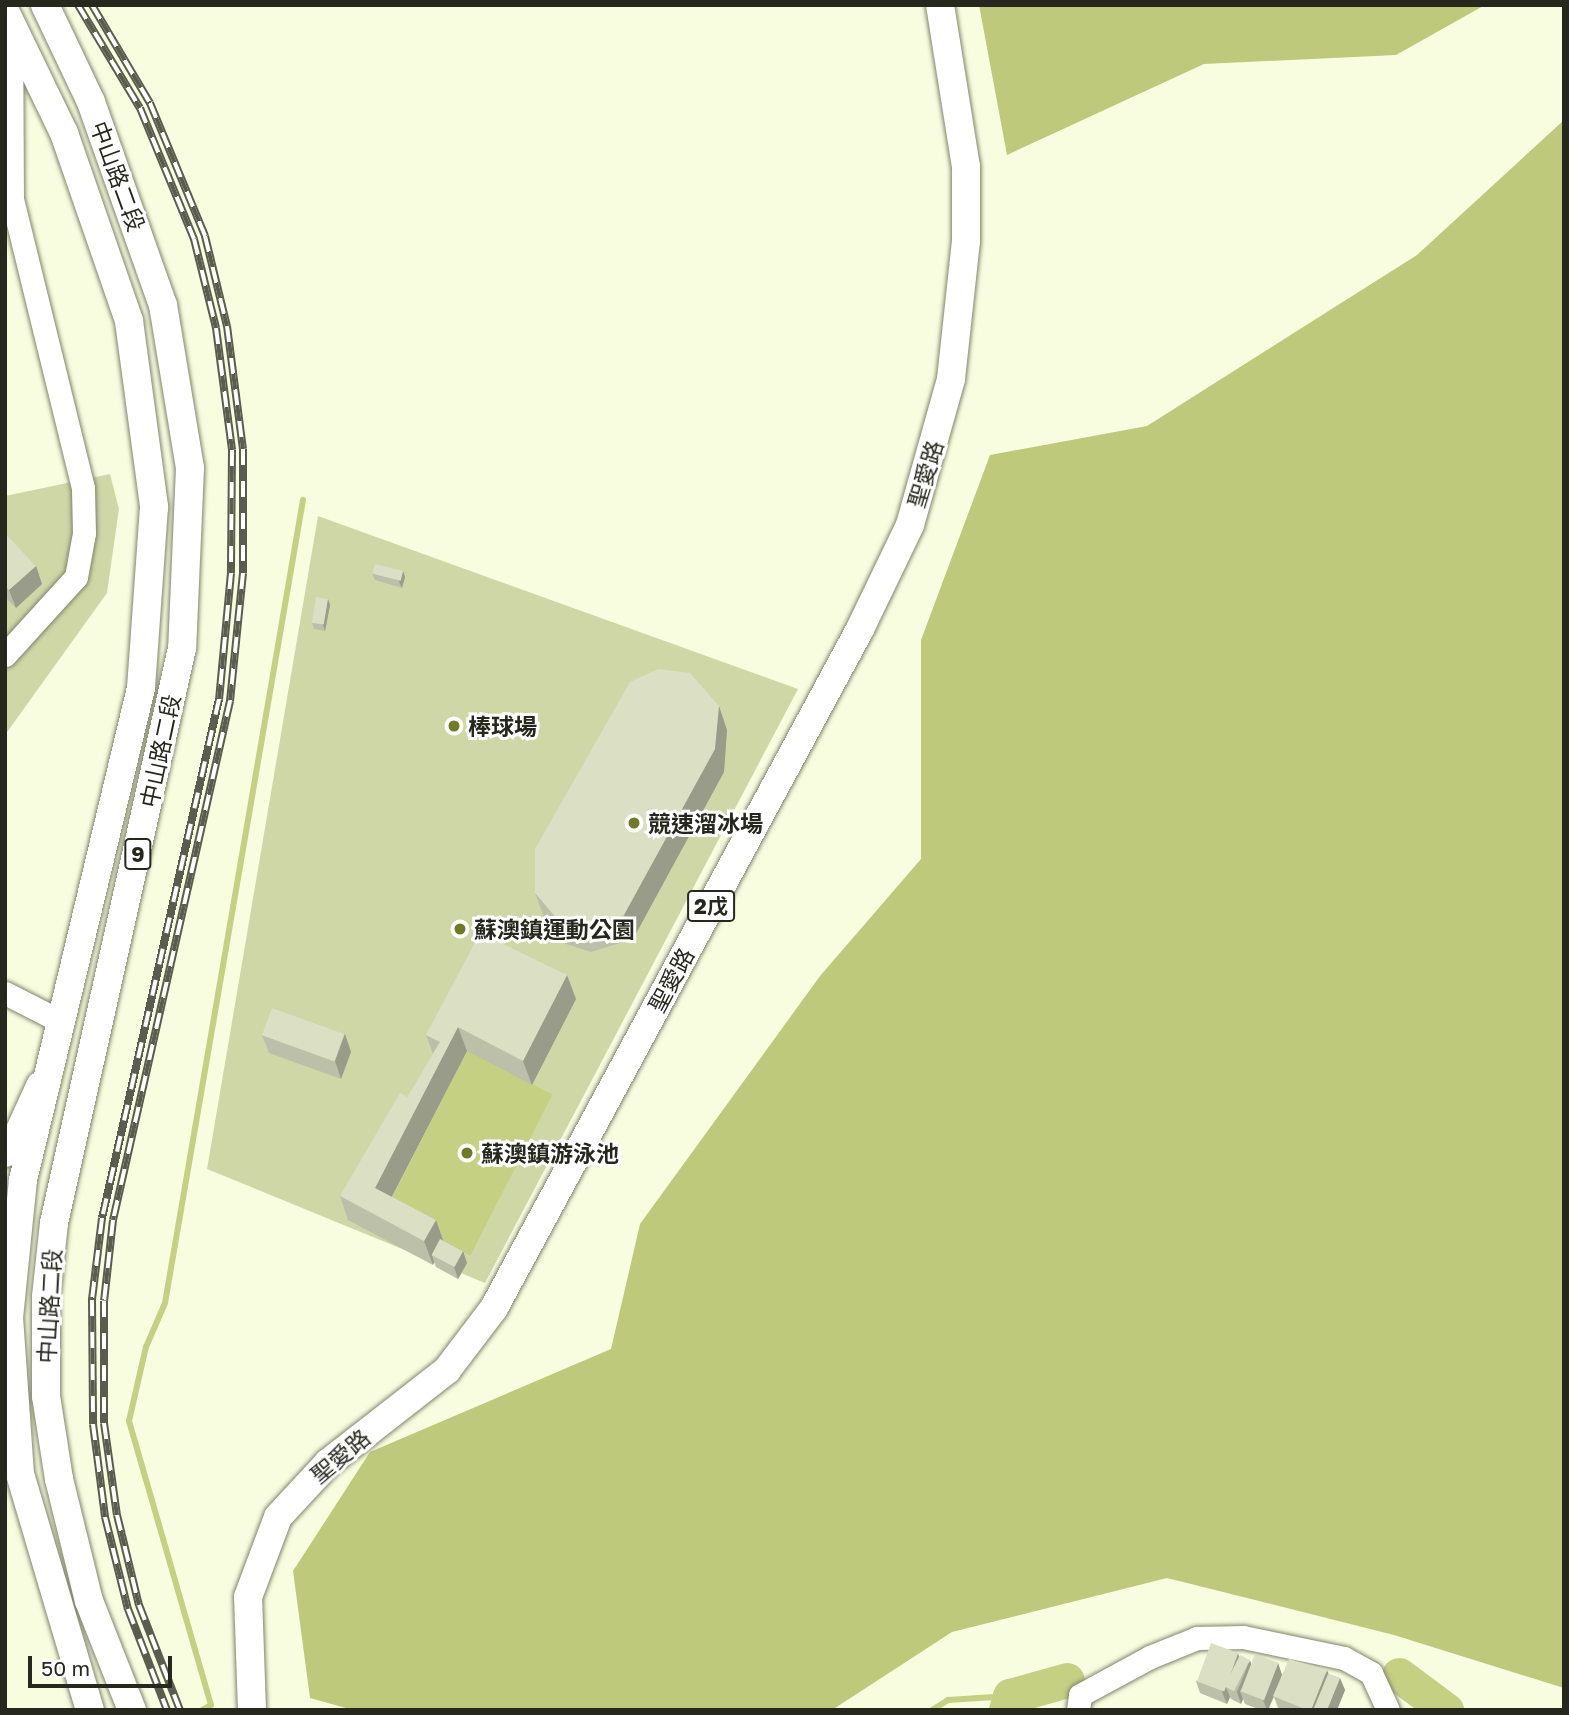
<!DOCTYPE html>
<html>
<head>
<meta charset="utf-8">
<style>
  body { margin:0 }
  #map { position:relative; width:1569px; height:1715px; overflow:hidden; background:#f8fde0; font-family:"Golos Text","Noto Sans TC",sans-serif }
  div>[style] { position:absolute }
  .green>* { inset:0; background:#d0d7a7 }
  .forest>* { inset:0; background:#bfc97c }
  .water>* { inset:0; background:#c6d083; transform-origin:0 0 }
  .stream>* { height:6px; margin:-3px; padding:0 3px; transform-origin:3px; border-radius:3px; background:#c6d083 }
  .river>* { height:35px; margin:-17.5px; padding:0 17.5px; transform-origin:17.5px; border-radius:17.5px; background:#c6d083 }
  .roads { filter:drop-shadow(0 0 2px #81856c) drop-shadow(0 0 2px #81856c) }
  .minor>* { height:23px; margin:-11.5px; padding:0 11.5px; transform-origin:11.5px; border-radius:11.5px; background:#fff }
  .major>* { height:28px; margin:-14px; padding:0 14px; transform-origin:14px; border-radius:14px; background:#fff }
  .rail>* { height:8px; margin-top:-4px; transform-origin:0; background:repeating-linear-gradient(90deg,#fff 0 16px,#5a5d4d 0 32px); box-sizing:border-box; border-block:2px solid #5a5d4d }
  .wall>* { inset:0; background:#bcc0a8 }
  .shaded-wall>* { inset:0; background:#999c88 }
  .building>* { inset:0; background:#dbdfc3; transform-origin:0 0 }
  .dots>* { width:19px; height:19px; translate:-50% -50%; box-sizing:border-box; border:4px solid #fff; border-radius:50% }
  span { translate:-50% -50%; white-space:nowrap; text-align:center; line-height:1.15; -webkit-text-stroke:6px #fff; paint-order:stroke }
  .shield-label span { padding:2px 5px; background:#fff; border:2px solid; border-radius:5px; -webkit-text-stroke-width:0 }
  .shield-label { font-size:21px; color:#26281d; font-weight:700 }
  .street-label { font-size:23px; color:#26281d }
  .poi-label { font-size:23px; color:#26281d; font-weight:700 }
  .left { translate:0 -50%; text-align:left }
  .frame { position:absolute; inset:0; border:7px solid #26281d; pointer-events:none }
  .scale { position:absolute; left:28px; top:1656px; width:144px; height:32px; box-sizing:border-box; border:4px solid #26281d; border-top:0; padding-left:9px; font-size:21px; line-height:24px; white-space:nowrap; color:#26281d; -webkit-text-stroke:5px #fff; paint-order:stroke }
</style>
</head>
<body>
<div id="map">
  <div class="green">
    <i style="clip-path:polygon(110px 474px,119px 509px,107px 593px,5px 735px,5px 496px)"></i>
    <i style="clip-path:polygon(318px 516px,798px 689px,485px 1283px,207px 1169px)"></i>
  </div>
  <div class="forest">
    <i style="clip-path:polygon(979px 5px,1485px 5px,1396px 55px,1204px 64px,1007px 155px)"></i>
    <i style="clip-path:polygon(1564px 120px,1564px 1688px,1394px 1635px,1167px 1578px,952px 1632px,832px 1710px,353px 1710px,310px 1698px,293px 1571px,370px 1452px,611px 1349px,640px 1224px,820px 976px,921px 859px,921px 640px,990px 455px,1147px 426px,1417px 255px)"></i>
  </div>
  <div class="water">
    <i style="left:467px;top:1051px;width:96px;height:181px;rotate:27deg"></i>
  </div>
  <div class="stream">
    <i style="left:202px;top:1710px;width:10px;rotate:-29deg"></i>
    <i style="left:211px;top:1705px;width:296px;rotate:-106.1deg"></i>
    <i style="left:129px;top:1421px;width:76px;rotate:-77.1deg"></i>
    <i style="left:146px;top:1347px;width:48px;rotate:-66.6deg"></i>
    <i style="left:165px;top:1303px;width:815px;rotate:-80.25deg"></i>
    <i style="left:932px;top:1710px;width:19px;rotate:-32deg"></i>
    <i style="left:948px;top:1700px;width:62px;rotate:-3.7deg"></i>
  </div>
  <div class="river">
    <i style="left:1399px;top:1675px;width:59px;rotate:36.7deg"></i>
    <i style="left:1006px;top:1710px;width:15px;rotate:-74deg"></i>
    <i style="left:1010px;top:1696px;width:59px;rotate:-15.7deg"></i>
  </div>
  <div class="roads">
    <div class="minor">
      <i style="left:5px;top:655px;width:105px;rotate:-47.7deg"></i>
      <i style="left:76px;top:577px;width:45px;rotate:-79.7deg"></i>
      <i style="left:84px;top:533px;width:45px;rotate:-91.3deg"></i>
      <i style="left:83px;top:488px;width:297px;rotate:-103.8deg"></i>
      <i style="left:12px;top:200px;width:174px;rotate:-90.3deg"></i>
      <i style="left:5px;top:993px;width:64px;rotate:27deg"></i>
      <i style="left:5px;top:1155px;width:79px;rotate:-65.4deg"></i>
      <i style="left:1078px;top:1710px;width:15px;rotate:-82deg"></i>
      <i style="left:1080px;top:1695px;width:80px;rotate:-28.5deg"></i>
      <i style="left:1150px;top:1657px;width:51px;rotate:-22deg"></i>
      <i style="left:1197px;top:1638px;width:46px;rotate:-1.2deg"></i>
      <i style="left:1243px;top:1637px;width:103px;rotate:11.7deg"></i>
      <i style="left:1344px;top:1658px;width:31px;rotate:29deg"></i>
      <i style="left:1371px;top:1673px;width:41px;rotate:65.3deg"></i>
    </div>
    <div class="major">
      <i style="left:45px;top:5px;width:107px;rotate:64.6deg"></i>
      <i style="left:91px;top:102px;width:215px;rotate:70.5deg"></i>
      <i style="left:163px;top:305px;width:165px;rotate:80.6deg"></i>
      <i style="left:190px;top:468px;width:180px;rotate:92.5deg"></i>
      <i style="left:182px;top:648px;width:589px;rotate:102.55deg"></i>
      <i style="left:54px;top:1223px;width:74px;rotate:96.2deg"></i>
      <i style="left:46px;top:1297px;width:99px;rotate:90deg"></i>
      <i style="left:46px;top:1396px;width:84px;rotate:81.1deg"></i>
      <i style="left:59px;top:1479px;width:126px;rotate:76.2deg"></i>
      <i style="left:89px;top:1601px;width:117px;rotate:68.5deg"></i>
      <i style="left:5px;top:11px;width:136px;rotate:64.2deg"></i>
      <i style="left:64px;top:133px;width:199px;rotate:70.9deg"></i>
      <i style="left:129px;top:321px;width:188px;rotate:82.3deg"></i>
      <i style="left:154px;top:507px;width:181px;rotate:94.1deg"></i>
      <i style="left:141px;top:688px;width:506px;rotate:103.49deg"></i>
      <i style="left:23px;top:1180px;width:138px;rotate:95.8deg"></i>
      <i style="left:9px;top:1317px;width:157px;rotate:86deg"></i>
      <i style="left:20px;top:1474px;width:246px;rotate:73.5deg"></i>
      <i style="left:252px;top:1710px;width:113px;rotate:-92deg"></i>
      <i style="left:248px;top:1597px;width:85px;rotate:-69.4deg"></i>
      <i style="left:278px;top:1517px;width:74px;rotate:-47.2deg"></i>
      <i style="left:328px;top:1463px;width:151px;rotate:-38deg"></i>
      <i style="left:447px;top:1370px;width:78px;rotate:-52.8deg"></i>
      <i style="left:494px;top:1308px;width:771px;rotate:-61.67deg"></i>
      <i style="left:860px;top:629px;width:115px;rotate:-64.3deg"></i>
      <i style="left:910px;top:525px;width:152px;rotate:-74.3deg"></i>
      <i style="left:951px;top:379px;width:139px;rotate:-83.8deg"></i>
      <i style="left:966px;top:241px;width:74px;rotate:-90deg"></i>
      <i style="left:966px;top:167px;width:164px;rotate:-99.1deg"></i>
    </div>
  </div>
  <div class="rail">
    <i style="left:78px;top:5px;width:120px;rotate:59deg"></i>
    <i style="left:140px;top:108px;width:142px;rotate:67.6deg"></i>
    <i style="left:194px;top:239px;width:92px;rotate:76.1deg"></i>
    <i style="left:216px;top:328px;width:123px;rotate:82.5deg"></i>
    <i style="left:232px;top:450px;width:123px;rotate:90.5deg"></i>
    <i style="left:231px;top:573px;width:127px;rotate:95.4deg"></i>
    <i style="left:219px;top:699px;width:532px;rotate:102.7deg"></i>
    <i style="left:102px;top:1218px;width:83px;rotate:97deg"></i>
    <i style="left:92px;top:1300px;width:124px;rotate:89.5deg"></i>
    <i style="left:93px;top:1424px;width:94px;rotate:82.6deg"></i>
    <i style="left:105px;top:1517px;width:95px;rotate:76deg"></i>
    <i style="left:128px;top:1609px;width:108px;rotate:68.9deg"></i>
    <i style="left:92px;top:5px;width:114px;rotate:59.4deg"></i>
    <i style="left:150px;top:103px;width:144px;rotate:67.5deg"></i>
    <i style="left:205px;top:236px;width:93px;rotate:76.3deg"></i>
    <i style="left:227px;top:326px;width:124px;rotate:82.6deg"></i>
    <i style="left:243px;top:449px;width:124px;rotate:90deg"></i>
    <i style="left:243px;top:573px;width:129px;rotate:95.8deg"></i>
    <i style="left:230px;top:701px;width:532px;rotate:102.7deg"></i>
    <i style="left:113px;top:1220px;width:81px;rotate:96.3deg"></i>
    <i style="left:104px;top:1301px;width:122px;rotate:90deg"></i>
    <i style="left:104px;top:1423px;width:93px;rotate:82deg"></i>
    <i style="left:117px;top:1515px;width:93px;rotate:76.3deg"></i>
    <i style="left:139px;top:1605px;width:113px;rotate:68.7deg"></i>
  </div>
  <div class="wall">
    <i style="clip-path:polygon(5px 533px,36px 566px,42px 584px,16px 608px,5px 597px)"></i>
    <i style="clip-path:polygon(403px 571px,405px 577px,402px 588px,375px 580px,372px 574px)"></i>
    <i style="clip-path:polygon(328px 599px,330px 605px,325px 631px,314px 629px,312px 623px)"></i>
    <i style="clip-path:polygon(727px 730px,724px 772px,633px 939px,591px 952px,566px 944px,544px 917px,535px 893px)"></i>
    <i style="clip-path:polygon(576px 999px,532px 1085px,467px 1051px,391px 1197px,436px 1220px,443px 1240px,463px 1251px,467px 1263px,458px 1279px,436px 1267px,434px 1262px,433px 1265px,348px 1220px,340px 1196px,407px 1097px,433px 1054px,426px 1035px)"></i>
    <i style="clip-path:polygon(345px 1034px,351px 1052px,341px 1079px,269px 1053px,262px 1035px)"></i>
    <i style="clip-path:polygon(1239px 1657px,1251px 1664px,1278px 1663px,1282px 1675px,1329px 1674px,1340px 1678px,1345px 1690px,1337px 1710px,1282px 1710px,1278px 1708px,1274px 1697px,1268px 1710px,1261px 1710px,1245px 1704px,1243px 1699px,1241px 1704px,1231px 1699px,1230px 1697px,1227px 1704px,1200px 1693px,1196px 1681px)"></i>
  </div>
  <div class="shaded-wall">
    <i style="clip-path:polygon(36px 566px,42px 584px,16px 608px,9px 590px)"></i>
    <i style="clip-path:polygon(403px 571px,405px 577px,402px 588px,399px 582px)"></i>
    <i style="clip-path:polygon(328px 599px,330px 605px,325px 631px,323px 625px)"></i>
    <i style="clip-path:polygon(719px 706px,727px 730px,724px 772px,633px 939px,624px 915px)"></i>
    <i style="clip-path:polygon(567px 975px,576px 999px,532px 1085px,523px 1061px)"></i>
    <i style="clip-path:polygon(458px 1027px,467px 1051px,384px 1212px,375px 1188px)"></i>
    <i style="clip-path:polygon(345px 1034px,351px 1052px,341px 1079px,335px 1061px)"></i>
    <i style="clip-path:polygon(436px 1220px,444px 1243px,432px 1255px,434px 1262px,433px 1265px,424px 1241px)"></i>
    <i style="clip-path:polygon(463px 1251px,467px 1263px,458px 1279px,454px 1267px)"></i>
    <i style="clip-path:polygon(1238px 1653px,1242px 1665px,1226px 1687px,1230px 1697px,1227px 1704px,1222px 1692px)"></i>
    <i style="clip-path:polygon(1250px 1660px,1254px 1672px,1240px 1691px,1243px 1699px,1241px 1704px,1237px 1692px)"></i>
    <i style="clip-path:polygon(1278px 1663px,1282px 1675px,1268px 1710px,1267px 1710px,1263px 1700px)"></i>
    <i style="clip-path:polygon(1327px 1670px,1332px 1682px,1314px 1708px,1315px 1710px,1311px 1710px)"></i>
    <i style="clip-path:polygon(1340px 1678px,1345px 1690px,1337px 1710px,1327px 1710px)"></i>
  </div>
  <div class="building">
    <i style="clip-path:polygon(5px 533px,36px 566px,9px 590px,5px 586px)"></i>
    <i style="left:375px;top:564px;width:29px;height:10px;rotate:14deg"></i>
    <i style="left:316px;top:597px;width:12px;height:26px;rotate:9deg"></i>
    <i style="clip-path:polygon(658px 669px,690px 673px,719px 706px,715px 749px,624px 915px,582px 929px,558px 920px,535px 893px,535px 849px,630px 682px)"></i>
    <i style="clip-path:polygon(480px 933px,567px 975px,523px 1061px,458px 1027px,375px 1188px,436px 1220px,424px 1241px,340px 1196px,400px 1093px,407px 1097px,440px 1042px,426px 1035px)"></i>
    <i style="left:272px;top:1008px;width:77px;height:29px;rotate:20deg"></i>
    <i style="left:440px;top:1239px;width:26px;height:18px;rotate:28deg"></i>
    <i style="left:1211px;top:1643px;width:29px;height:41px;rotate:20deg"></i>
    <i style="left:1255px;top:1654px;width:25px;height:40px;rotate:21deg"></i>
    <i style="left:1240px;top:1655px;width:11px;height:35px;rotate:27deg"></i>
    <i style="clip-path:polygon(1289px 1659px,1327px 1670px,1311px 1710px,1307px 1710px,1273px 1696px)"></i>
    <i style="clip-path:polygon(1328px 1674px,1340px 1678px,1327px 1710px,1318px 1710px,1314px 1708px)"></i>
  </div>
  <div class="dots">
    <i style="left:454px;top:726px;background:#707923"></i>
    <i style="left:634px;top:823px;background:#707923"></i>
    <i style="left:460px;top:929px;background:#707923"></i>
    <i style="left:467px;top:1153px;background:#707923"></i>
  </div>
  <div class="shield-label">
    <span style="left:138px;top:854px">9</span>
    <span style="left:711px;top:906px">2戊</span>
  </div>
  <div class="street-label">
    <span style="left:118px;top:176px;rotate:70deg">中山路二段</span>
    <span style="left:925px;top:474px;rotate:-73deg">聖愛路</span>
    <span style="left:160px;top:751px;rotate:-78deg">中山路二段</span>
    <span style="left:671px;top:980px;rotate:-62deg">聖愛路</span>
    <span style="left:49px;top:1306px;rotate:-87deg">中山路二段</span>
    <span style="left:340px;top:1456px;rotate:-40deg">聖愛路</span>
  </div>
  <div class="poi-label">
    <span class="left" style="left:468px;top:726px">棒球場</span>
    <span class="left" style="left:648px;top:823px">競速溜冰場</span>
    <span class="left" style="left:474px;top:929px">蘇澳鎮運動公園</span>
    <span class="left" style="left:481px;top:1153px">蘇澳鎮游泳池</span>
  </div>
  <div class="frame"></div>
  <div class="scale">50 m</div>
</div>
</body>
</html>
